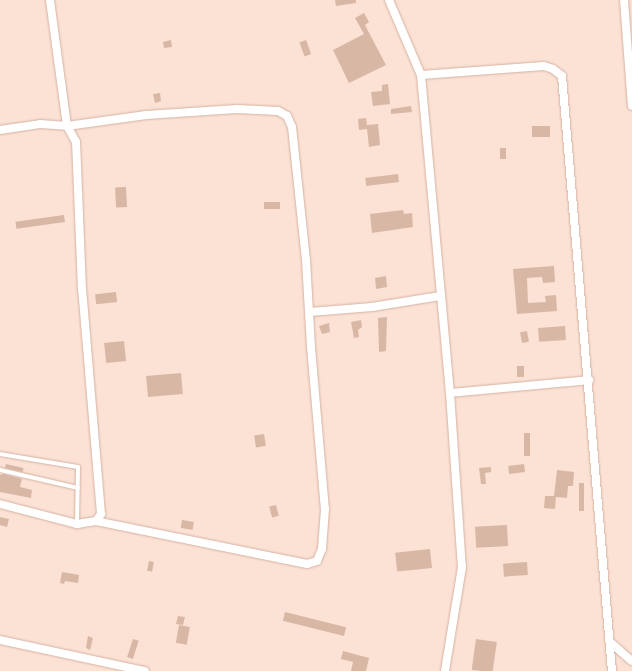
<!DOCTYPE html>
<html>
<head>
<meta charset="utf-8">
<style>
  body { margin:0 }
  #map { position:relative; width:632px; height:671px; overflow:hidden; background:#fff0e9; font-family:Figtree,sans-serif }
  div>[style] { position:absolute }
  .built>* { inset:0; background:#fce2d5; transform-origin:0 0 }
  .building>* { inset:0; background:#d8b7a5; transform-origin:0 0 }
  .roads { filter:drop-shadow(0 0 1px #d4b2a1) drop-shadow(0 0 1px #d4b2a1) }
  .lane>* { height:4px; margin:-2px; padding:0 2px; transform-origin:2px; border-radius:2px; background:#fff }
  .street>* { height:8px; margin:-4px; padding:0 4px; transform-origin:4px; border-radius:4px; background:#fff }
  span { translate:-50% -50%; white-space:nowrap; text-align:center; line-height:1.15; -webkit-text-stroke:3px #fff0e9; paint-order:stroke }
</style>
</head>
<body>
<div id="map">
  <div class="built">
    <i style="left:0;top:0;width:632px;height:671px"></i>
  </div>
  <div class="building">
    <i style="clip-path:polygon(335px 0,356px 0,356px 3px,336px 6px)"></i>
    <i style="clip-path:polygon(364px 13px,369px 22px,365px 25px,386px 65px,349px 83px,333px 50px,364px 34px,355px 18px)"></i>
    <i style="clip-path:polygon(171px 40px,172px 47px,164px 48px,163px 42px)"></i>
    <i style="left:306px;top:40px;width:15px;height:7px;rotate:70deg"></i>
    <i style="clip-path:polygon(388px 84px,390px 104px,373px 106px,371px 92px,382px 91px,382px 85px)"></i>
    <i style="clip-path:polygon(160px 93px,161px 101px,155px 103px,153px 94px)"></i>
    <i style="clip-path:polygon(411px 106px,412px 112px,391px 114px,391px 109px)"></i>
    <i style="clip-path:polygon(366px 118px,367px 125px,378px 124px,380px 145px,369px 147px,367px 129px,359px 130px,358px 119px)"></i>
    <i style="left:550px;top:126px;width:11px;height:18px;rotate:90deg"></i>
    <i style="left:500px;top:148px;width:6px;height:11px"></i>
    <i style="left:398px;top:174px;width:8px;height:33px;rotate:83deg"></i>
    <i style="left:126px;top:187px;width:20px;height:11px;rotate:87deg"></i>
    <i style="left:280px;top:202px;width:7px;height:16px;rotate:90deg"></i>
    <i style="clip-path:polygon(403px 210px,404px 214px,412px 213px,413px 227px,372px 233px,370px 214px)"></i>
    <i style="left:64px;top:215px;width:7px;height:49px;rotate:82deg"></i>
    <i style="clip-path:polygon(554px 266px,555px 282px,543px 283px,542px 277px,527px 278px,528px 303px,546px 302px,545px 296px,556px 295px,557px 311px,517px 314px,513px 269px)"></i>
    <i style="clip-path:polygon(386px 276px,387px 287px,376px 289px,375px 278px)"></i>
    <i style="left:116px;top:292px;width:10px;height:21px;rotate:84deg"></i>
    <i style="clip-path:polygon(387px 317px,386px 351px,379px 352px,378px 318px)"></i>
    <i style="clip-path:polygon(361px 320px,362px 327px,358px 330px,359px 337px,354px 338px,351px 322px)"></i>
    <i style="clip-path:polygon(329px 323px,330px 332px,322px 334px,319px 326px)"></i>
    <i style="left:565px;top:326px;width:14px;height:27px;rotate:86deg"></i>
    <i style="left:527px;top:331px;width:11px;height:7px;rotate:80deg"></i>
    <i style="left:124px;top:341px;width:20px;height:20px;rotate:84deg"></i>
    <i style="left:517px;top:366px;width:7px;height:11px"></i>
    <i style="left:181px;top:373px;width:21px;height:35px;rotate:85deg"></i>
    <i style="left:524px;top:433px;width:6px;height:23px"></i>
    <i style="left:264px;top:434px;width:12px;height:10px;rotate:81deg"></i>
    <i style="left:6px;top:464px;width:18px;height:4px;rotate:13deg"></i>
    <i style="left:524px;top:464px;width:8px;height:16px;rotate:83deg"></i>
    <i style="clip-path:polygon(491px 467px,491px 472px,485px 473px,486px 484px,481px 484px,479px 468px)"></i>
    <i style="clip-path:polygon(557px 470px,574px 472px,573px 486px,568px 486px,567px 498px,556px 497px,555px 509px,544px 508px,545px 496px,554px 496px)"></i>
    <i style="clip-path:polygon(4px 474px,22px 479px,20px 487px,32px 490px,31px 498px,0 492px,0 475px)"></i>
    <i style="left:579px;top:483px;width:5px;height:28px"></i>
    <i style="left:276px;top:505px;width:11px;height:7px;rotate:75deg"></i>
    <i style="clip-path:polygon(0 517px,9px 519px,7px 527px,0 525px)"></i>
    <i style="left:182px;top:520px;width:12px;height:8px;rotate:9deg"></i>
    <i style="left:507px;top:525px;width:21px;height:32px;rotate:87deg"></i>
    <i style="left:430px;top:549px;width:19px;height:35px;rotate:84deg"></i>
    <i style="left:149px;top:561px;width:5px;height:10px;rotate:11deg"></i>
    <i style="left:527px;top:562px;width:13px;height:24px;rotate:86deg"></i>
    <i style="clip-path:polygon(62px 572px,79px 575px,78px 583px,65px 581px,64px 584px,60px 583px)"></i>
    <i style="left:285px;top:612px;width:63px;height:9px;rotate:14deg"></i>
    <i style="clip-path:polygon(178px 616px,185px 617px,183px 625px,176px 624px)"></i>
    <i style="left:179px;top:625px;width:11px;height:18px;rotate:10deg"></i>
    <i style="clip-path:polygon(88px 636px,93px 638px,90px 650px,86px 648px)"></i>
    <i style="left:133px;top:639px;width:6px;height:19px;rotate:18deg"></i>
    <i style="left:476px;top:639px;width:21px;height:31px;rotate:8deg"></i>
    <i style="clip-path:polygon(343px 651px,369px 658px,366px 671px,351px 671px,353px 662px,341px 659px)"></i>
  </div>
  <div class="roads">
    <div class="lane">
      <i style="left:0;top:454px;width:79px;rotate:9.5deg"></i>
      <i style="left:78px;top:467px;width:57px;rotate:91deg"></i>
      <i style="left:0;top:470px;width:80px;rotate:13deg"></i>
    </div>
    <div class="street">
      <i style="left:389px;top:0;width:82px;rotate:66.9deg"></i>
      <i style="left:421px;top:75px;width:319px;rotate:84.8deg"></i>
      <i style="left:450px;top:393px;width:174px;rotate:86.1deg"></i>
      <i style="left:462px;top:567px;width:105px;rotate:99.3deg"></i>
      <i style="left:624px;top:0;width:106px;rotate:85.7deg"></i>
      <i style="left:421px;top:75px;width:123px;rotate:-4.2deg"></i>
      <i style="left:544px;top:66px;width:9px;rotate:18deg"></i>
      <i style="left:553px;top:69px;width:11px;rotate:38deg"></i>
      <i style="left:562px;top:76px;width:597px;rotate:85.2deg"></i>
      <i style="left:0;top:130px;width:40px;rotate:-8.5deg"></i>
      <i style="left:40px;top:124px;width:27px;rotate:4deg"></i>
      <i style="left:67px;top:126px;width:80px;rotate:-7.9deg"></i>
      <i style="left:146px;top:115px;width:91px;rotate:-3.8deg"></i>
      <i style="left:237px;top:109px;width:41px;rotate:2.8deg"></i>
      <i style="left:278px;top:111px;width:10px;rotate:29deg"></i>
      <i style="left:287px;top:116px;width:12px;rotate:66deg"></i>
      <i style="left:292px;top:127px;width:134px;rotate:84deg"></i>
      <i style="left:306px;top:260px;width:87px;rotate:86.7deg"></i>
      <i style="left:311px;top:347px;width:163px;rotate:85.1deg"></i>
      <i style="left:325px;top:509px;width:40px;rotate:94.3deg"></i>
      <i style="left:322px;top:549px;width:13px;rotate:113deg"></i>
      <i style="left:317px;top:561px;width:10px;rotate:163deg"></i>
      <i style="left:307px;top:564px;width:215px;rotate:-168.5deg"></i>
      <i style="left:310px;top:312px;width:62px;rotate:-4.6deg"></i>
      <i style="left:372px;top:307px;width:69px;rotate:-9.2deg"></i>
      <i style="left:450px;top:393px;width:140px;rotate:-5.3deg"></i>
      <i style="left:0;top:504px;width:80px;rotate:14.6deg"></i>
      <i style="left:77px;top:524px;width:19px;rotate:-9deg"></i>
      <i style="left:96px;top:521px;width:9px;rotate:-54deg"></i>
      <i style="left:101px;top:514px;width:225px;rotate:-94.8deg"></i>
      <i style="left:82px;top:290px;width:148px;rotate:-92.3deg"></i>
      <i style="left:76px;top:142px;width:18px;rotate:-119deg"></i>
      <i style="left:67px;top:126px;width:127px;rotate:-97.7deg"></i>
      <i style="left:0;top:640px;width:148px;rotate:12.1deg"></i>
      <i style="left:610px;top:642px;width:29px;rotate:41deg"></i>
    </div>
  </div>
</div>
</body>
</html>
